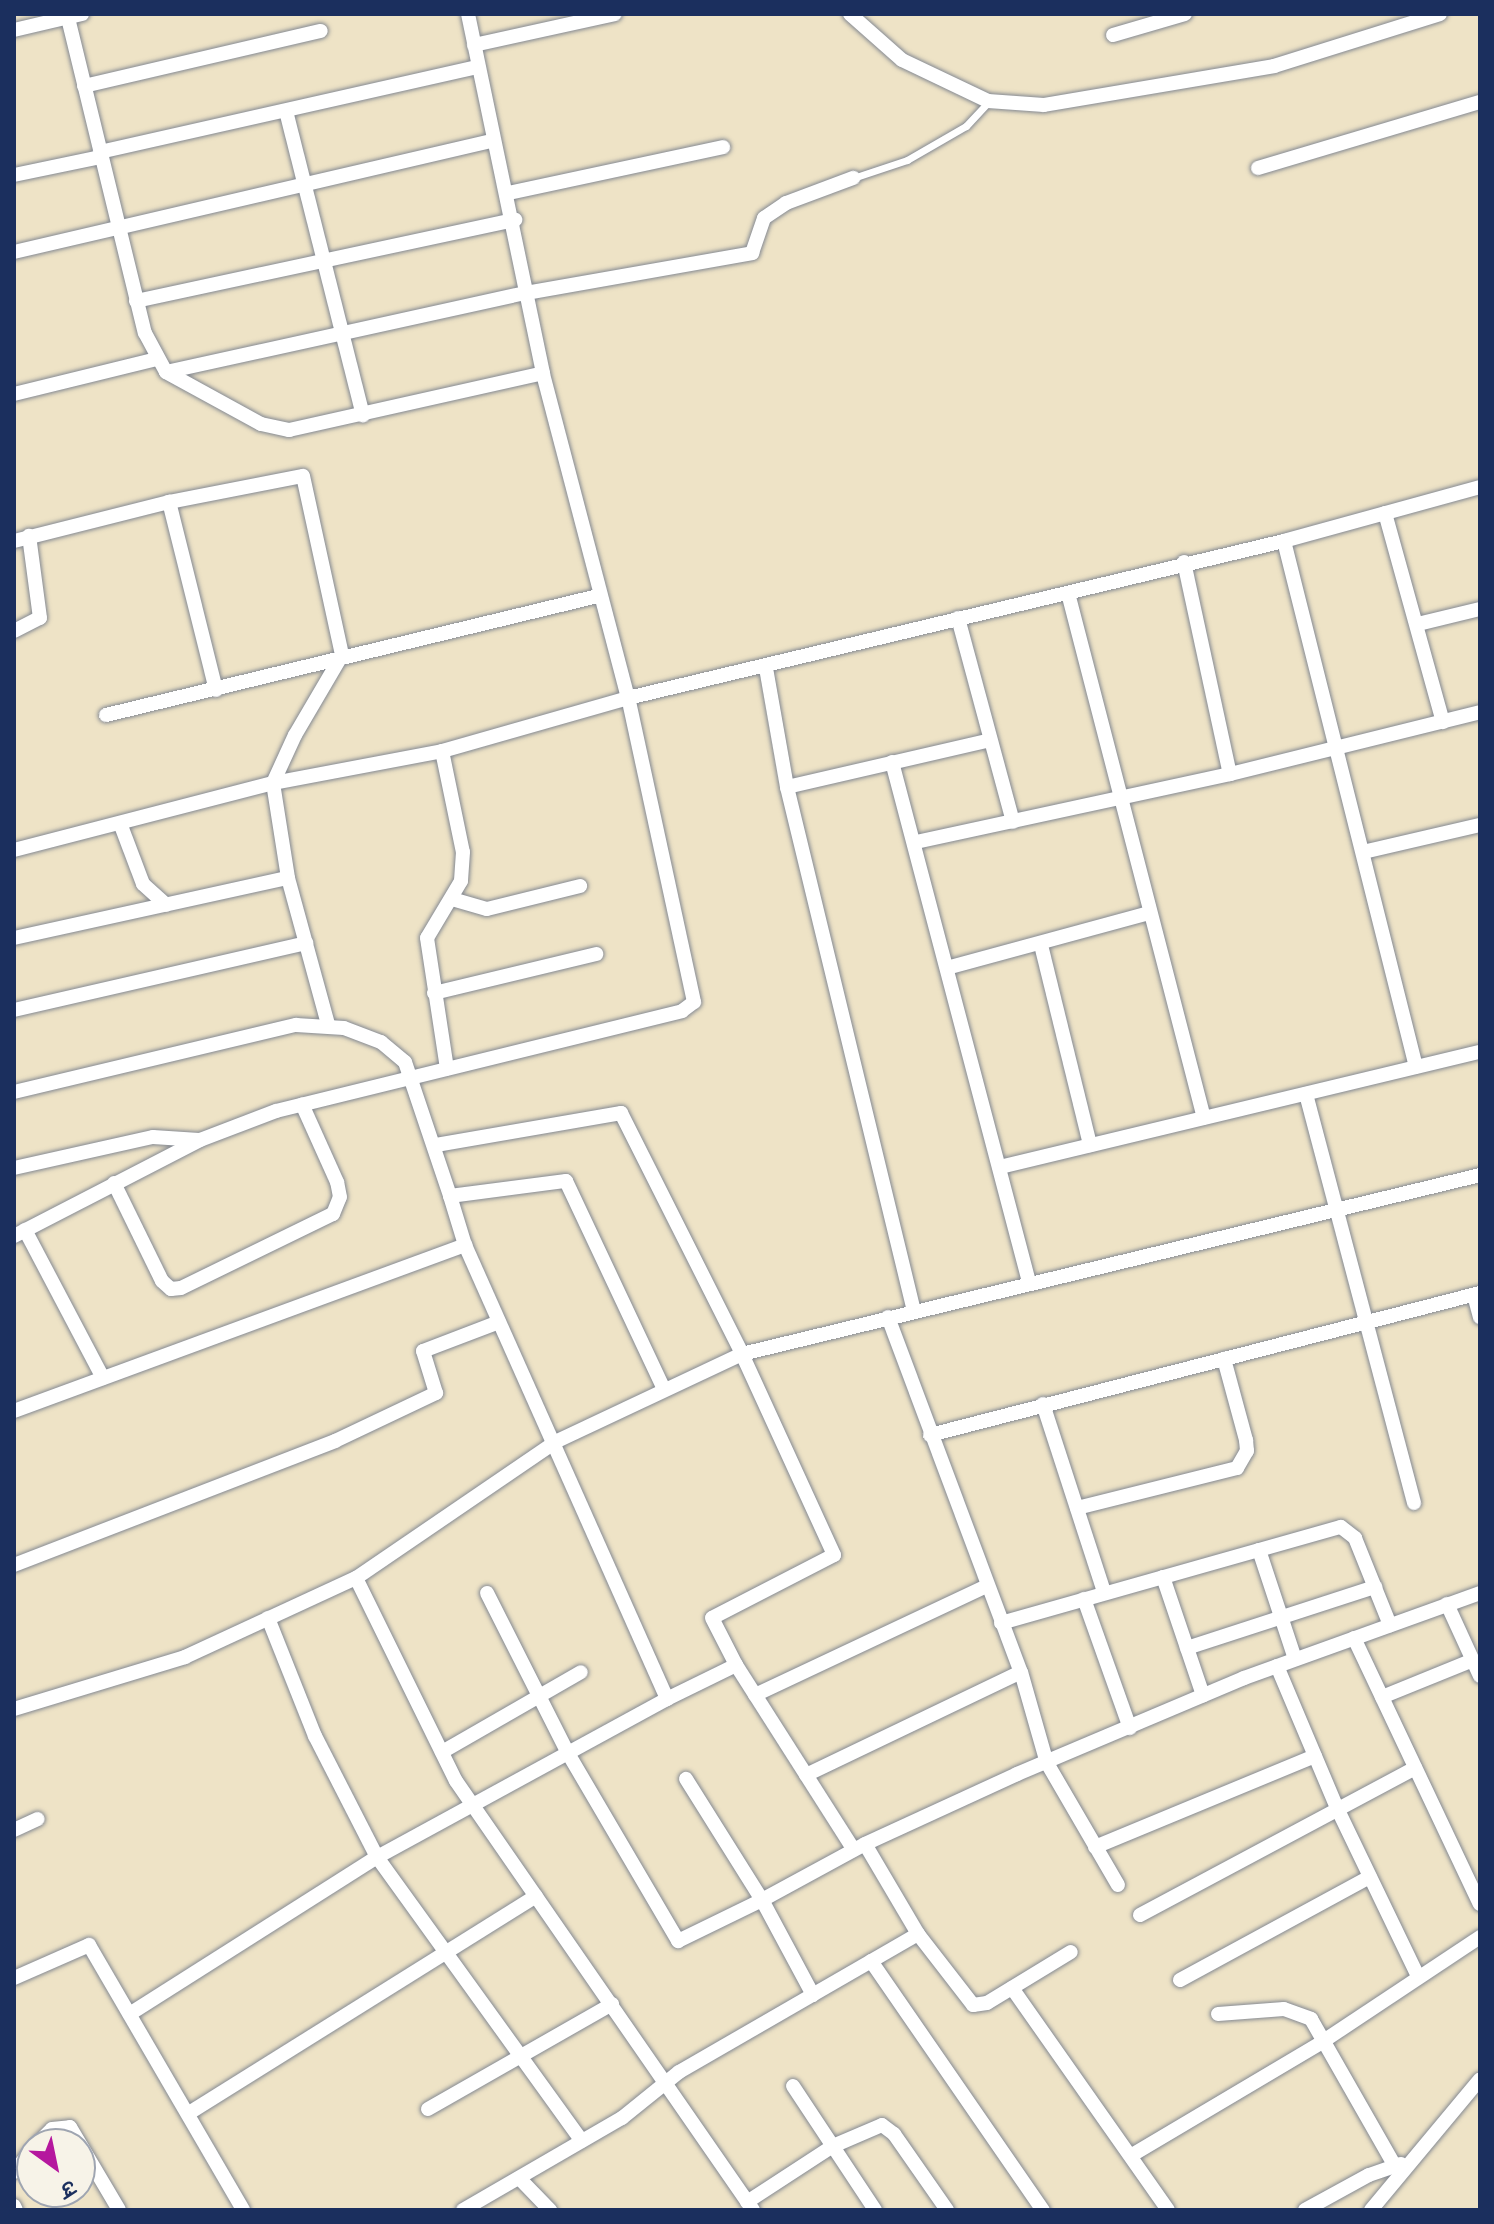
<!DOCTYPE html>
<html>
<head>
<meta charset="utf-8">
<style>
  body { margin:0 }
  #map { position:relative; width:1494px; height:2224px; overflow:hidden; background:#eee3c6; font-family:Kalam,"Playpen Sans Deva",sans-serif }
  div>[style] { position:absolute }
  .roads { filter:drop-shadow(0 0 2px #848992) drop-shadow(0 0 2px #848992) }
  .service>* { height:7px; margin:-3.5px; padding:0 3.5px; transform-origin:3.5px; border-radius:3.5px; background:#fff }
  .minor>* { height:14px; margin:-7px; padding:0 7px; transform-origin:7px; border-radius:7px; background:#fff }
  span { translate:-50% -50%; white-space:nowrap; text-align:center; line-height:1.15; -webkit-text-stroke:8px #f7f3e8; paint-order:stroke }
  .frame { position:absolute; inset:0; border:16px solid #1b2f5e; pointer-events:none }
  .north { position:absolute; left:16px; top:2128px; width:80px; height:80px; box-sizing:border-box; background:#f7f3e8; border:2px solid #9fa5b1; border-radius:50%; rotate:147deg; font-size:22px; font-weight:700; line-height:32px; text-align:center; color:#1b2f5e }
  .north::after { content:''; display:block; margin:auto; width:28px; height:36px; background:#b5179e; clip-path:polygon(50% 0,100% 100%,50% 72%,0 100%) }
</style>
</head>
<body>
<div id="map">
  <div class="roads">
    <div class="service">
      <i style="left:853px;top:178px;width:57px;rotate:-18.4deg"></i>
      <i style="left:907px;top:160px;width:68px;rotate:-30deg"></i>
      <i style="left:966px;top:126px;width:33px;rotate:-47deg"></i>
    </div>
    <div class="minor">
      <i style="left:850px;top:14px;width:69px;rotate:41.5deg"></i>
      <i style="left:902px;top:60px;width:95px;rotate:25.5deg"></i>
      <i style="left:988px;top:101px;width:56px;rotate:4.1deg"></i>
      <i style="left:1044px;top:105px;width:233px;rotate:-9.6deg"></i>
      <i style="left:1274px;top:66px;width:174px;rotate:-17.4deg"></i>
      <i style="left:68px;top:18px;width:324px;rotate:76.3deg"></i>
      <i style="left:145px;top:333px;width:44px;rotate:61.7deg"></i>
      <i style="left:166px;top:372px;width:108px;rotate:28.7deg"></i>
      <i style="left:261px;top:424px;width:29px;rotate:12deg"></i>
      <i style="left:289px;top:430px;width:260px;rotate:-12.6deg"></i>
      <i style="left:14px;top:30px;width:70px;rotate:-13.2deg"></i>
      <i style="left:1113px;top:35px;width:75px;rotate:-16.3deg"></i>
      <i style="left:474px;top:45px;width:144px;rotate:-12.4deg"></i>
      <i style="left:84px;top:86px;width:243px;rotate:-13.1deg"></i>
      <i style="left:286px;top:111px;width:314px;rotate:75.8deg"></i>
      <i style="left:100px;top:152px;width:387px;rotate:-12.7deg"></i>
      <i style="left:1258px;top:168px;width:232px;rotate:-16.6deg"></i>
      <i style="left:14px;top:175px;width:89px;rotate:-11.7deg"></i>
      <i style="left:509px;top:193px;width:219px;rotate:-12.1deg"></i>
      <i style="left:14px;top:252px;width:491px;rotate:-13.1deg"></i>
      <i style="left:136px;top:301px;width:388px;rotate:-12.1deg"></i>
      <i style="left:166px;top:372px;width:369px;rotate:-12.4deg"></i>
      <i style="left:526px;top:293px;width:230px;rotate:-10deg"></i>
      <i style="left:752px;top:253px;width:37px;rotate:-71deg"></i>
      <i style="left:764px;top:218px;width:27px;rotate:-34deg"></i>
      <i style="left:786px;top:203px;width:72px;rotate:-20.5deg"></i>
      <i style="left:14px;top:394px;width:146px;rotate:-13.8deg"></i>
      <i style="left:1385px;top:513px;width:217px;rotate:74.5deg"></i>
      <i style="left:14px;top:541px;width:160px;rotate:-14.1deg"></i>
      <i style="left:1284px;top:541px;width:542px;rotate:75.91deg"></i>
      <i style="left:1184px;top:562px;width:217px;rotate:77.8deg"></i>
      <i style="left:1068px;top:593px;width:542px;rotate:75.48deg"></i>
      <i style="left:958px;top:618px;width:211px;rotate:74.9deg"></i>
      <i style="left:1418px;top:624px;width:64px;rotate:-13.6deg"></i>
      <i style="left:14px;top:631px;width:29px;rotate:-27deg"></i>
      <i style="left:40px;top:618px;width:83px;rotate:-97.6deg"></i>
      <i style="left:766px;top:668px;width:121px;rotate:80deg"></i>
      <i style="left:787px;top:787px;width:539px;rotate:76.38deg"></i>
      <i style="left:216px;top:690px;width:194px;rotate:-104deg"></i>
      <i style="left:169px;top:502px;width:136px;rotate:-11deg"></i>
      <i style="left:303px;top:476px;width:183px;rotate:77.7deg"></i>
      <i style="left:342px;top:655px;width:93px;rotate:120.4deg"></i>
      <i style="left:295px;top:735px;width:53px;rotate:114.6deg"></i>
      <i style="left:273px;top:783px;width:96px;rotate:81deg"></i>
      <i style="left:288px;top:878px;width:151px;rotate:74.7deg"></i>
      <i style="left:106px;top:715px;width:506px;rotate:-13.6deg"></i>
      <i style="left:442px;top:751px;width:103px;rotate:78.3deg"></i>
      <i style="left:463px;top:852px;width:29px;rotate:94deg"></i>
      <i style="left:461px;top:881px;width:66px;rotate:120.8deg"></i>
      <i style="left:427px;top:938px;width:132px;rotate:81.3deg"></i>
      <i style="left:892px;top:762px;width:538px;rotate:75.24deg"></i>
      <i style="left:787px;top:787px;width:208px;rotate:-13deg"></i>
      <i style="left:120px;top:823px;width:65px;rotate:69.3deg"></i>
      <i style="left:143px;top:884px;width:31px;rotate:42deg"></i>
      <i style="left:916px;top:842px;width:321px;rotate:-12.2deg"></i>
      <i style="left:1230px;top:774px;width:258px;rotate:-13.9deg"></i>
      <i style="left:14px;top:850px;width:268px;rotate:-14.5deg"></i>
      <i style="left:273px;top:783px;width:172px;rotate:-10.7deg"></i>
      <i style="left:442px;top:751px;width:193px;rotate:-15.9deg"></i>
      <i style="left:628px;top:698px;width:675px;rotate:-13.46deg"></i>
      <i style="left:1284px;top:541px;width:203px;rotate:-15.4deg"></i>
      <i style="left:1363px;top:852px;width:120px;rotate:-13deg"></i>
      <i style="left:452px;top:899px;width:36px;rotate:16deg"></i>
      <i style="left:487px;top:909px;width:96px;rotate:-13.9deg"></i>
      <i style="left:14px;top:938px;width:280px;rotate:-12.4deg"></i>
      <i style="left:1041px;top:945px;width:206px;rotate:76.2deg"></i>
      <i style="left:947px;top:968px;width:210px;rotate:-15.2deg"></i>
      <i style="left:434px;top:993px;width:167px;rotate:-13.5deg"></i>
      <i style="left:14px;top:1010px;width:300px;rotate:-12.9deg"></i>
      <i style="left:14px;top:1092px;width:290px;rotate:-13.4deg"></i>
      <i style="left:296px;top:1025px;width:48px;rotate:3.6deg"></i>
      <i style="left:344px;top:1028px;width:40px;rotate:21deg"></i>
      <i style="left:381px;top:1042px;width:31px;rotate:40deg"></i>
      <i style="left:405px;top:1062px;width:141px;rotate:71.4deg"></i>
      <i style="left:1306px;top:1094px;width:423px;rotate:75.2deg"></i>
      <i style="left:436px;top:1145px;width:188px;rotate:-9.8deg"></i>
      <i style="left:621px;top:1113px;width:270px;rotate:63.3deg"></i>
      <i style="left:742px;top:1354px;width:221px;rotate:65.4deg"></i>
      <i style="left:834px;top:1555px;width:137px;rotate:152.7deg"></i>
      <i style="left:712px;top:1618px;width:53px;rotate:62.9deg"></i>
      <i style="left:736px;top:1665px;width:77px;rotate:153.8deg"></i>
      <i style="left:1000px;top:1167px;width:494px;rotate:-13.5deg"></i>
      <i style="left:14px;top:1168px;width:142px;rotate:-12.6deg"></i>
      <i style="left:153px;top:1137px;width:46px;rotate:3.7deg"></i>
      <i style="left:114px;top:1183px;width:109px;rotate:63.9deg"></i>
      <i style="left:162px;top:1281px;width:12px;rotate:42deg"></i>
      <i style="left:171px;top:1289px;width:10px;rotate:-6deg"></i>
      <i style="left:181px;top:1288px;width:169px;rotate:-26deg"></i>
      <i style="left:333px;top:1214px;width:18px;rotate:-68deg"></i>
      <i style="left:340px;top:1197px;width:15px;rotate:-101deg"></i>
      <i style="left:337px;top:1182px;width:85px;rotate:-114.2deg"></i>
      <i style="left:25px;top:1230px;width:167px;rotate:62.2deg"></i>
      <i style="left:14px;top:1236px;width:209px;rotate:-27.3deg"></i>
      <i style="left:200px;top:1140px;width:81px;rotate:-20.9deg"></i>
      <i style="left:276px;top:1111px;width:418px;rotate:-13.8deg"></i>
      <i style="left:682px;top:1011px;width:15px;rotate:-37deg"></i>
      <i style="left:694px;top:1002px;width:311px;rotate:-102.2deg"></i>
      <i style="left:628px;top:698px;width:336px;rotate:-104.7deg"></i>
      <i style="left:543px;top:373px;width:367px;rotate:-101.8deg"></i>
      <i style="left:465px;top:1245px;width:51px;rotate:-107deg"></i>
      <i style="left:450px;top:1196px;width:117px;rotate:-7.4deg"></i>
      <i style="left:566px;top:1181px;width:230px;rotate:64.8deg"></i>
      <i style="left:1474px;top:1295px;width:23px;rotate:75deg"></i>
      <i style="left:888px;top:1317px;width:379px;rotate:69.5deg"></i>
      <i style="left:1021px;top:1672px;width:95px;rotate:74.1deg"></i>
      <i style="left:1047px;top:1763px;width:141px;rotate:59.8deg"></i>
      <i style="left:1043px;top:1404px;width:198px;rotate:72deg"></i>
      <i style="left:14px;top:1411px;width:481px;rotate:-20.2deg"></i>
      <i style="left:465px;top:1245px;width:497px;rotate:66deg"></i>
      <i style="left:667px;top:1699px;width:330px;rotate:151.4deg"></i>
      <i style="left:377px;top:1857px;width:293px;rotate:147.6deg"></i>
      <i style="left:930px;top:1435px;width:568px;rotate:-14.48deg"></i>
      <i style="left:1077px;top:1508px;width:165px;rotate:-14deg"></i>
      <i style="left:1237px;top:1468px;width:20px;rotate:-60deg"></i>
      <i style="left:1247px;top:1451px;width:11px;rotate:-95deg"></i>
      <i style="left:1246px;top:1440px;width:84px;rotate:-105.2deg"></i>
      <i style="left:1259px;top:1550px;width:115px;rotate:71.7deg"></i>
      <i style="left:14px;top:1565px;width:344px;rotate:-21.1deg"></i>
      <i style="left:335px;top:1441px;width:112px;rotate:-25.4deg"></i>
      <i style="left:436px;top:1393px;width:44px;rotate:-107.2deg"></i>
      <i style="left:423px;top:1351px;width:81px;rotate:-20.9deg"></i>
      <i style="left:1163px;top:1577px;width:125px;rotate:71.3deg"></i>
      <i style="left:356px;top:1578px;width:226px;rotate:63.8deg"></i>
      <i style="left:456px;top:1781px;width:522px;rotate:55.3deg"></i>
      <i style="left:487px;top:1593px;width:182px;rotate:63.2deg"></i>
      <i style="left:569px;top:1755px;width:216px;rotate:59.6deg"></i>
      <i style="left:678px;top:1941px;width:93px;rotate:-26deg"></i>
      <i style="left:762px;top:1900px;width:143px;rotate:-122.1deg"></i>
      <i style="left:1084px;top:1599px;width:137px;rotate:70.4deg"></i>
      <i style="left:1447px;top:1604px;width:79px;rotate:65.4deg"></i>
      <i style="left:268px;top:1618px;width:127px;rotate:68.3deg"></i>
      <i style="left:315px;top:1736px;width:136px;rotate:62.9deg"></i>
      <i style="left:377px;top:1857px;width:350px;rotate:54.2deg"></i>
      <i style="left:1001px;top:1623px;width:353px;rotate:-15.8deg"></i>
      <i style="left:1341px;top:1527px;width:18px;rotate:38deg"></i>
      <i style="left:1355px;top:1538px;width:94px;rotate:68.1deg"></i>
      <i style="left:1354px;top:1638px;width:294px;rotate:64.7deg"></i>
      <i style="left:1187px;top:1648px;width:198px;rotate:-18deg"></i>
      <i style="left:736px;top:1665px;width:219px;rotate:57.5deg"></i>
      <i style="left:1277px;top:1666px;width:154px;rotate:67.1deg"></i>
      <i style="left:1337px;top:1808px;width:187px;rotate:64.3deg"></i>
      <i style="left:755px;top:1695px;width:256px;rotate:-25.2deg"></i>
      <i style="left:1382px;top:1697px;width:98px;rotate:-22.1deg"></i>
      <i style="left:14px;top:1709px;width:179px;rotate:-16.9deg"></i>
      <i style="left:185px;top:1657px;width:188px;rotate:-24.8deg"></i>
      <i style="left:356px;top:1578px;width:241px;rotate:-34.3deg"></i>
      <i style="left:555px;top:1442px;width:207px;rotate:-25.2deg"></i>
      <i style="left:742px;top:1354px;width:759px;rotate:-13.63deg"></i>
      <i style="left:442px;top:1752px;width:160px;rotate:-29.9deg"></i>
      <i style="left:806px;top:1775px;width:238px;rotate:-25.6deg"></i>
      <i style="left:14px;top:1830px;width:26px;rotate:-25deg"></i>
      <i style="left:1095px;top:1847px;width:238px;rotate:-22.5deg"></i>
      <i style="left:1140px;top:1915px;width:312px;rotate:-28.1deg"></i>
      <i style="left:918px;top:1934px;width:90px;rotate:52.2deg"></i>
      <i style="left:973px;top:2005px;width:14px;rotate:-8deg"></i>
      <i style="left:987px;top:2003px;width:98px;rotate:-31.3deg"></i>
      <i style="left:871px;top:1961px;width:303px;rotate:55.4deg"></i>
      <i style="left:14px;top:1978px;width:82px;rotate:-23.7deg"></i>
      <i style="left:89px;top:1945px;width:306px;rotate:59.8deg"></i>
      <i style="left:1180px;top:1980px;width:216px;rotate:-28.5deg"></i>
      <i style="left:1012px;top:1988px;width:271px;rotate:54.9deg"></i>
      <i style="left:813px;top:1995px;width:108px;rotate:-118.2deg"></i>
      <i style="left:762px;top:1900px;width:117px;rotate:-28.5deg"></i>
      <i style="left:865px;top:1844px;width:167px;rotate:-24.7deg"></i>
      <i style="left:1017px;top:1774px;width:246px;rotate:-22.9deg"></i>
      <i style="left:1244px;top:1678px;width:251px;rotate:-19.8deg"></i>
      <i style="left:1218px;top:2014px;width:66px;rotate:-4.3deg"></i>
      <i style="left:1284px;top:2009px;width:29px;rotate:20deg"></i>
      <i style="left:1311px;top:2019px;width:169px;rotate:60.3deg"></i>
      <i style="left:793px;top:2086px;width:149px;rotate:56.5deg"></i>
      <i style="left:428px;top:2109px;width:212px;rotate:-29.7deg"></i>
      <i style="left:189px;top:2113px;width:409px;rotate:-32deg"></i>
      <i style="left:37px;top:2144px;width:21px;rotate:-45deg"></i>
      <i style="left:52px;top:2129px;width:18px;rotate:-6deg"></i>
      <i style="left:70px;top:2127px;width:96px;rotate:59.4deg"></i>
      <i style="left:1132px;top:2155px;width:221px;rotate:-30.7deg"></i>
      <i style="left:1322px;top:2042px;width:190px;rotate:-33.6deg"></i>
      <i style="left:14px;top:2172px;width:28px;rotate:-51deg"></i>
      <i style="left:519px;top:2178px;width:45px;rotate:45.9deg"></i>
      <i style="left:747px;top:2202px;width:103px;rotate:-33.1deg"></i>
      <i style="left:833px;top:2146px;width:53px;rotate:-23.2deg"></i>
      <i style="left:882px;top:2125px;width:15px;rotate:37deg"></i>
      <i style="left:894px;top:2134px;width:93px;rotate:55.1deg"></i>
      <i style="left:14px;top:2206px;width:4px;rotate:63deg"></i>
      <i style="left:463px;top:2210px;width:184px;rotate:-30.1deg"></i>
      <i style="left:622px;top:2118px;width:73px;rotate:-38.9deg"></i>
      <i style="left:679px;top:2072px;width:276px;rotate:-30deg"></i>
      <i style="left:918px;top:1934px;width:104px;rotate:-120.5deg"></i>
      <i style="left:1305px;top:2210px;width:73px;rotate:-28.7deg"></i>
      <i style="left:1369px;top:2175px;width:34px;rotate:-19deg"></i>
      <i style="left:1371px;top:2210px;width:170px;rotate:-50.2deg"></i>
    </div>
  </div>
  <div class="frame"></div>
  <div class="north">उ</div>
</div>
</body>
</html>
